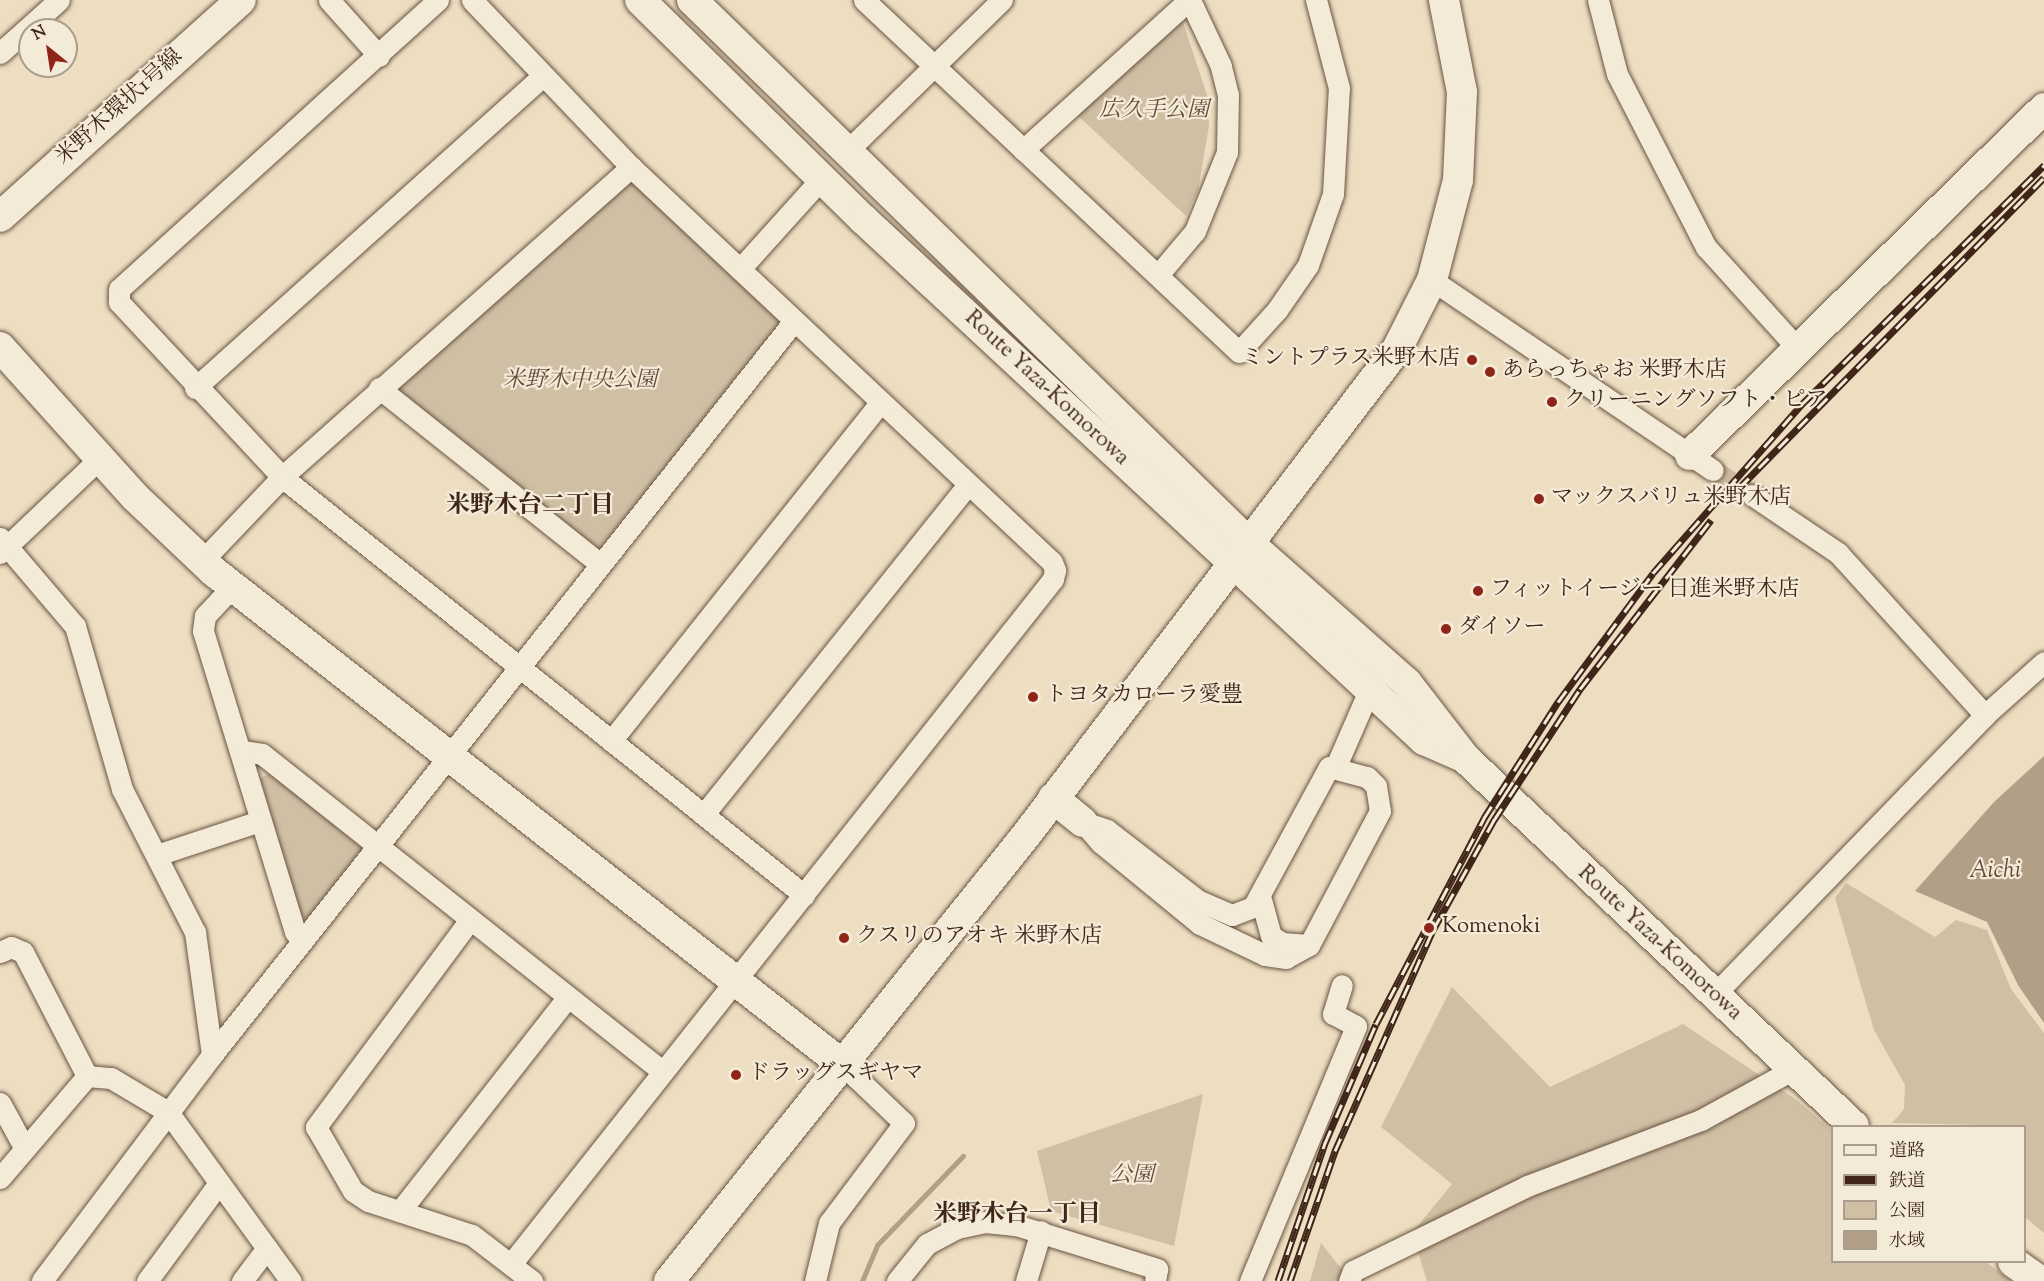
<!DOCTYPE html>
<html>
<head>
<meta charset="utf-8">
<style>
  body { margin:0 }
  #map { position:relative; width:2044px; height:1281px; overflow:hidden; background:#eddec1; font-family:"Sorts Mill Goudy","Noto Serif JP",serif }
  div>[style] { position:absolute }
  .green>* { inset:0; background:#cfbfa4 }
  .water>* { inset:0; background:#b29f88 }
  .stream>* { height:5px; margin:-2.5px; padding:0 2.5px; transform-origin:2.5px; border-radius:2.5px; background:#b29f88 }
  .street-tunnel>* { height:21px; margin-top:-10.5px; transform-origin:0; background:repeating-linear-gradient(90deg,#cab99f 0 21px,transparent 0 31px) }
  .roads { filter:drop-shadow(0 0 2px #6a5442) drop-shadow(0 0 2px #6a5442) }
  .street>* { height:21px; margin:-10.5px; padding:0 10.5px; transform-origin:10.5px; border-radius:10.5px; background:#f3ead7 }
  .secondary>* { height:30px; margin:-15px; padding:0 15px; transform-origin:15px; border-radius:15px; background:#f3ead7 }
  .rail>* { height:7px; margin-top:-3.5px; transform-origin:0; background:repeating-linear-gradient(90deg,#f3ead7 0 14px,#3f2618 0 28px); box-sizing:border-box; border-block:2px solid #3f2618 }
  .dots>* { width:16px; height:16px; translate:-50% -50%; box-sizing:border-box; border:3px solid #f3ead7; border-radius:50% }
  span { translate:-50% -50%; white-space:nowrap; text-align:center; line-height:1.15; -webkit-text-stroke:4.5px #f3ead7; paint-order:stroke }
  .street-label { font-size:22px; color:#3f2618 }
  .park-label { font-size:22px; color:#634c3b; font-style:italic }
  .poi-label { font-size:22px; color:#3f2618 }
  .right { translate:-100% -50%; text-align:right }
  .left { translate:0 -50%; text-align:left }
  .neighbourhood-label { font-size:24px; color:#3f2618; font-weight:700 }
  .water-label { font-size:24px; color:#624a3a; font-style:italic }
  .legend { position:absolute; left:1831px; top:1125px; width:195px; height:138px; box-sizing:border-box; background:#f3ead7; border:2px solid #ab9c8b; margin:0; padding:8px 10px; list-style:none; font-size:18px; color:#3f2618 }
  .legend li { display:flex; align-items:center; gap:12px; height:30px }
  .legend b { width:30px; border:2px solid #ab9c8b }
  .north { position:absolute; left:18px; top:18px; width:60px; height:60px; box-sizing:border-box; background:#f3ead7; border:2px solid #ab9c8b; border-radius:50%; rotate:330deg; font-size:16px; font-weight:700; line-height:24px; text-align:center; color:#3f2618 }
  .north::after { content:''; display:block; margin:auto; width:21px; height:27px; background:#8f2418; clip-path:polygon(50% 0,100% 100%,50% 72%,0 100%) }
</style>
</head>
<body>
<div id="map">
  <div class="green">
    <i style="clip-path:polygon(1181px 16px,1207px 95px,1209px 126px,1198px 190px,1186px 216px,1076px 114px)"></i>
    <i style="clip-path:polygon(624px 181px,634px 181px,780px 317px,779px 327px,603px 547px,593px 549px,397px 394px,396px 385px)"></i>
    <i style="clip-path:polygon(272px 773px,360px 843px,363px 852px,307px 919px,300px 915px,260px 778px)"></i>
    <i style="clip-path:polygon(1846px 883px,1935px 937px,1956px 920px,1987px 930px,2011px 989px,2044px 1033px,2044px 1233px,2025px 1217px,2024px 1126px,1892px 1123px,1904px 1109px,1905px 1085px,1874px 1030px,1835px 898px)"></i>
    <i style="clip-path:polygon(1452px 987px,1550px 1087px,1683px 1024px,1798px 1101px,1832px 1131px,1832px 1262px,1986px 1262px,2011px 1281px,1427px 1281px,1412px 1233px,1452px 1184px,1381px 1127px)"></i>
    <i style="clip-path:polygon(1203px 1094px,1174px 1246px,1051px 1211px,1037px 1151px)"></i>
    <i style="clip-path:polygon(1321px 1243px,1351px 1281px,1310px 1281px)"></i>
  </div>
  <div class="water">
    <i style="clip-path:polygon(2044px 756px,2044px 1023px,2018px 985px,1987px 922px,1915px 891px,1994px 802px)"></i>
  </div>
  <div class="stream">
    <i style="left:862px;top:1281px;width:39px;rotate:-67deg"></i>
    <i style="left:877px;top:1245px;width:124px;rotate:-46deg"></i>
  </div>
  <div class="street-tunnel">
    <i style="left:1713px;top:470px;width:46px;rotate:32.7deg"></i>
  </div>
  <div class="roads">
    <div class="street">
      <i style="left:329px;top:0;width:75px;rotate:48.2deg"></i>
      <i style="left:438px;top:0;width:430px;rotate:137.8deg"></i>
      <i style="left:119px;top:289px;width:13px;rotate:90deg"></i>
      <i style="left:119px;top:302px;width:239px;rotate:47deg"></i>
      <i style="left:282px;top:477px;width:669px;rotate:38.69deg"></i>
      <i style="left:472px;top:0;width:231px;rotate:46.4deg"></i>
      <i style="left:631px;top:167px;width:577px;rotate:43.18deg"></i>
      <i style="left:1052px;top:562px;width:9px;rotate:69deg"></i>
      <i style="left:1055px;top:570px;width:9px;rotate:103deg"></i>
      <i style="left:1053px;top:579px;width:873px;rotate:128.35deg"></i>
      <i style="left:864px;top:0;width:514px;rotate:43.19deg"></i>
      <i style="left:1239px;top:352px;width:57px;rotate:-47.9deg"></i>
      <i style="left:1277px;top:310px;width:55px;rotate:-55.4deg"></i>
      <i style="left:1308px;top:265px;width:75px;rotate:-70.6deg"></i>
      <i style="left:1333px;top:194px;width:106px;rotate:-86.8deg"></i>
      <i style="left:1339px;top:88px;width:91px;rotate:-104.6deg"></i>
      <i style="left:1598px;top:0;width:76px;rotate:75.6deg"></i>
      <i style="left:1617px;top:74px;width:195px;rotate:62.8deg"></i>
      <i style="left:1706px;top:247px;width:139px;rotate:47.9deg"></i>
      <i style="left:0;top:53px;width:79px;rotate:-41.9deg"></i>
      <i style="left:1023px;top:150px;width:224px;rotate:-42.1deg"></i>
      <i style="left:846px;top:152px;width:218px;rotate:-44.3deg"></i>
      <i style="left:740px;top:269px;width:121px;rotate:-48deg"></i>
      <i style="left:1158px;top:275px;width:57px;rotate:-49.9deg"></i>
      <i style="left:1195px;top:231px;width:85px;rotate:-67.9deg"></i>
      <i style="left:1227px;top:152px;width:57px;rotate:-89deg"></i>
      <i style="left:1228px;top:95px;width:30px;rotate:-104deg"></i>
      <i style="left:1221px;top:66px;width:73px;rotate:-115.2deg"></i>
      <i style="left:1432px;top:280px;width:339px;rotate:34.1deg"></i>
      <i style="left:195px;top:388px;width:467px;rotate:-41.9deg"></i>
      <i style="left:379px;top:388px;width:283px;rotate:38.5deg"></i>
      <i style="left:1752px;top:495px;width:104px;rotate:34deg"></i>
      <i style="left:1838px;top:553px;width:219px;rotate:47.8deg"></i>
      <i style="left:0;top:538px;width:116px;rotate:49.6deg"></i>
      <i style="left:75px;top:626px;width:170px;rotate:73.9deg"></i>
      <i style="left:122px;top:789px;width:161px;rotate:63deg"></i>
      <i style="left:195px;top:932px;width:124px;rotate:82.1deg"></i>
      <i style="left:212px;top:1055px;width:283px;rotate:127deg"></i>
      <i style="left:0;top:553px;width:138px;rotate:-43.5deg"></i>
      <i style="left:202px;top:561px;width:116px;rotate:-46.4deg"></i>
      <i style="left:282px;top:477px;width:467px;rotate:-41.6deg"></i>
      <i style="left:232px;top:587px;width:40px;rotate:133deg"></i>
      <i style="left:205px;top:616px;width:15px;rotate:98deg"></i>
      <i style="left:203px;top:631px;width:315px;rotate:73deg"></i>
      <i style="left:295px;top:932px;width:11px;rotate:41deg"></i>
      <i style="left:611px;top:741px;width:432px;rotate:-51.5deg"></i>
      <i style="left:244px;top:751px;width:18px;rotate:9deg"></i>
      <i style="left:262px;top:754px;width:510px;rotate:38.4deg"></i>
      <i style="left:1336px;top:766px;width:85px;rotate:-66.4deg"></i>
      <i style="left:1329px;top:767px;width:39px;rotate:15deg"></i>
      <i style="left:1367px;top:777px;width:13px;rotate:45deg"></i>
      <i style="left:1376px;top:786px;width:25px;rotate:81deg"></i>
      <i style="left:1380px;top:811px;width:152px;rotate:117.9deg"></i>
      <i style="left:1309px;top:945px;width:26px;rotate:151deg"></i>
      <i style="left:1286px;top:958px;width:21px;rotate:-172deg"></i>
      <i style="left:1265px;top:955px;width:72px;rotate:-154.5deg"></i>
      <i style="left:1200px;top:924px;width:128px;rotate:-140.7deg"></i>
      <i style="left:1101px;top:843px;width:28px;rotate:-131deg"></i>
      <i style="left:1083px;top:822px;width:25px;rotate:18deg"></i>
      <i style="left:1107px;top:830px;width:116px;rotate:37.7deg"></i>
      <i style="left:1199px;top:901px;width:36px;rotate:23deg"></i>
      <i style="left:1232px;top:915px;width:22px;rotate:-21deg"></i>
      <i style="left:1253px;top:907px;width:159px;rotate:-61.5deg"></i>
      <i style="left:704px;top:814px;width:419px;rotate:-51.3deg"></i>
      <i style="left:157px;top:855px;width:108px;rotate:-18.3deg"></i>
      <i style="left:1260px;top:896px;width:41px;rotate:74.6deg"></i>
      <i style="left:1271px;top:936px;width:13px;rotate:32deg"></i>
      <i style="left:1282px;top:943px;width:27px;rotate:4deg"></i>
      <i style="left:469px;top:921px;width:257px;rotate:126.6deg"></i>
      <i style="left:316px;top:1127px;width:74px;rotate:60deg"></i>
      <i style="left:353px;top:1191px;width:18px;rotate:34deg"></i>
      <i style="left:368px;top:1201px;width:109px;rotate:18.1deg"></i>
      <i style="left:472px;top:1235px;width:76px;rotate:37.5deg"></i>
      <i style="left:0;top:952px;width:12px;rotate:-24deg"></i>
      <i style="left:11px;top:947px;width:13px;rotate:23deg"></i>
      <i style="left:23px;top:952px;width:140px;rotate:62.7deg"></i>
      <i style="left:87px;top:1076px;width:24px;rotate:5deg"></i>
      <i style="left:111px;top:1078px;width:66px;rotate:30.8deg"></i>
      <i style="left:168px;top:1112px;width:209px;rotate:54deg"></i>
      <i style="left:1713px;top:996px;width:391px;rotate:-45.9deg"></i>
      <i style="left:1985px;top:715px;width:79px;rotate:-41.9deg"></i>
      <i style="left:212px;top:1055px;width:937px;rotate:-51.59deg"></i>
      <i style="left:0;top:1103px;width:50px;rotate:61.4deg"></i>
      <i style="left:0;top:1178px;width:134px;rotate:-49.5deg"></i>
      <i style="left:400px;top:1211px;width:271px;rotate:-51.9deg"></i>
      <i style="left:147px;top:1281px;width:122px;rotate:-53.7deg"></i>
      <i style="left:242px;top:1281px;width:41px;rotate:-52.9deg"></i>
      <i style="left:815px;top:1281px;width:60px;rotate:-76.4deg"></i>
      <i style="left:829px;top:1223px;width:125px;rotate:-53.1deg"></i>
      <i style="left:904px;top:1123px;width:84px;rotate:-136.4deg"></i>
      <i style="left:897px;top:1281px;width:48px;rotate:-51deg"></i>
      <i style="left:927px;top:1244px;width:34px;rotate:-28deg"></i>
      <i style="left:957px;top:1228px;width:29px;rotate:-12deg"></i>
      <i style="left:985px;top:1222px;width:31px;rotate:6deg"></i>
      <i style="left:1016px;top:1225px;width:148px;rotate:17.3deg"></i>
      <i style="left:1157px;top:1269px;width:12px;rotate:99deg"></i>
      <i style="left:1026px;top:1281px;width:52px;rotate:-73.3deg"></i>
      <i style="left:1250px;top:1281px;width:276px;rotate:-67.4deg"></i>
      <i style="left:1356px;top:1026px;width:26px;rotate:-152deg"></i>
      <i style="left:1333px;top:1014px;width:30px;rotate:-73deg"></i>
      <i style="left:1349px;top:1281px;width:11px;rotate:-68deg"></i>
      <i style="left:1353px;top:1271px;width:194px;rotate:-26deg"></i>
      <i style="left:1527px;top:1186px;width:186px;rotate:-20.8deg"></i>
      <i style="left:1701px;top:1120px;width:104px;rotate:-28.8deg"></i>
    </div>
    <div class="secondary">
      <i style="left:640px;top:0;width:313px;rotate:44.5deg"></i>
      <i style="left:863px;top:219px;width:766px;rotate:42.88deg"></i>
      <i style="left:1424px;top:740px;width:40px;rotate:23.4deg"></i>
      <i style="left:692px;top:0;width:781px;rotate:44.27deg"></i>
      <i style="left:1251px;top:545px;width:208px;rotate:41.5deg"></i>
      <i style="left:1407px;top:683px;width:96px;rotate:52.2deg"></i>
      <i style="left:1466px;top:759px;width:534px;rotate:43.41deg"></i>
      <i style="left:0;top:217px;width:324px;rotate:-42deg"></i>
      <i style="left:0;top:347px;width:202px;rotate:48deg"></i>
      <i style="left:135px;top:497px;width:108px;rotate:43.5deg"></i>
      <i style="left:213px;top:571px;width:801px;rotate:38.1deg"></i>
      <i style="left:1690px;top:455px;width:496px;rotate:-44.4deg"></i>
      <i style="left:1053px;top:798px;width:38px;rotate:39deg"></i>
      <i style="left:2013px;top:1262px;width:33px;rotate:35deg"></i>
      <i style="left:669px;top:1281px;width:573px;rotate:-51.31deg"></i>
      <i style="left:1027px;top:834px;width:610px;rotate:-52.66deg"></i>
      <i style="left:1397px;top:349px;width:77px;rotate:-63.1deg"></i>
      <i style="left:1432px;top:280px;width:103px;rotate:-75.4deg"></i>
      <i style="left:1458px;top:180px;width:88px;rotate:-87.4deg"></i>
      <i style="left:1462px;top:92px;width:94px;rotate:-101.1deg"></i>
    </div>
  </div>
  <div class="rail">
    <i style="left:1739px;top:488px;width:435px;rotate:-45.5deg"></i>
    <i style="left:1278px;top:1281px;width:146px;rotate:-71.2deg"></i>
    <i style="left:1325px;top:1143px;width:129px;rotate:-66.8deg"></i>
    <i style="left:1376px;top:1024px;width:233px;rotate:-62.3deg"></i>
    <i style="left:1484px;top:818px;width:138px;rotate:-57.5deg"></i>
    <i style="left:1558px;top:702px;width:160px;rotate:-53.6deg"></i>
    <i style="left:1653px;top:573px;width:227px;rotate:-48.6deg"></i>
    <i style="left:1803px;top:403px;width:339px;rotate:-44.6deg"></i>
    <i style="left:1290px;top:1281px;width:138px;rotate:-70.9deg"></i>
    <i style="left:1335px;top:1151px;width:242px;rotate:-66.1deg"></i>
    <i style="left:1433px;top:930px;width:126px;rotate:-61deg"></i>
    <i style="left:1494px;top:820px;width:157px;rotate:-56.7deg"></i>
    <i style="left:1580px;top:689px;width:214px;rotate:-52.2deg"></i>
  </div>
  <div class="dots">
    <i style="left:1472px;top:360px;background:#8f2418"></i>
    <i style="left:1490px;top:372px;background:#8f2418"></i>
    <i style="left:1552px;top:402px;background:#8f2418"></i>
    <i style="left:1539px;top:499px;background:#8f2418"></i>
    <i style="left:1478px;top:591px;background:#8f2418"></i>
    <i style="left:1446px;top:629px;background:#8f2418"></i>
    <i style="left:1033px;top:697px;background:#8f2418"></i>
    <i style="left:1429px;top:928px;background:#8f2418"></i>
    <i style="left:844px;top:938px;background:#8f2418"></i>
    <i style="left:736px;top:1075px;background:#8f2418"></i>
  </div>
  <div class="street-label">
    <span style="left:120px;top:108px;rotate:-42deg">米野木環状1号線</span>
    <span style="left:1046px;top:389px;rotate:43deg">Route Yaza-Komorowa</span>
    <span style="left:1659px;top:944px;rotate:43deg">Route Yaza-Komorowa</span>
  </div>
  <div class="park-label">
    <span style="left:1154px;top:112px">広久手公園</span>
    <span style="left:580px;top:382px">米野木中央公園</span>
    <span style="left:1132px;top:1177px">公園</span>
  </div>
  <div class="poi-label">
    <span class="right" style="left:1460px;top:360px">ミントプラス米野木店</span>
    <span class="left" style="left:1502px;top:372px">あらっちゃお 米野木店</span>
    <span class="left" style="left:1564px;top:402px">クリーニングソフト・ピア</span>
    <span class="left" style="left:1551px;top:499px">マックスバリュ米野木店</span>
    <span class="left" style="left:1490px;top:591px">フィットイージー 日進米野木店</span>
    <span class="left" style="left:1458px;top:629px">ダイソー</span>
    <span class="left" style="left:1045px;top:697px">トヨタカローラ愛豊</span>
    <span class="left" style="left:1442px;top:928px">Komenoki</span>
    <span class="left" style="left:856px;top:938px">クスリのアオキ 米野木店</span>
    <span class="left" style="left:748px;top:1075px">ドラッグスギヤマ</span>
  </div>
  <div class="neighbourhood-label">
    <span style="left:530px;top:507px">米野木台二丁目</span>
    <span style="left:1017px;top:1216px">米野木台一丁目</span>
  </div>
  <div class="water-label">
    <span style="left:1995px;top:872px">Aichi</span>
  </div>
  <ul class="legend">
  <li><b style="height:8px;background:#f3ead7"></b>道路</li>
  <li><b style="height:8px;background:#3f2618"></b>鉄道</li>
  <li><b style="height:16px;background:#cfbfa4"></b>公園</li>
  <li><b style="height:16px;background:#b29f88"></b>水域</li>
  </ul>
  <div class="north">N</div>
</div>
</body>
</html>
